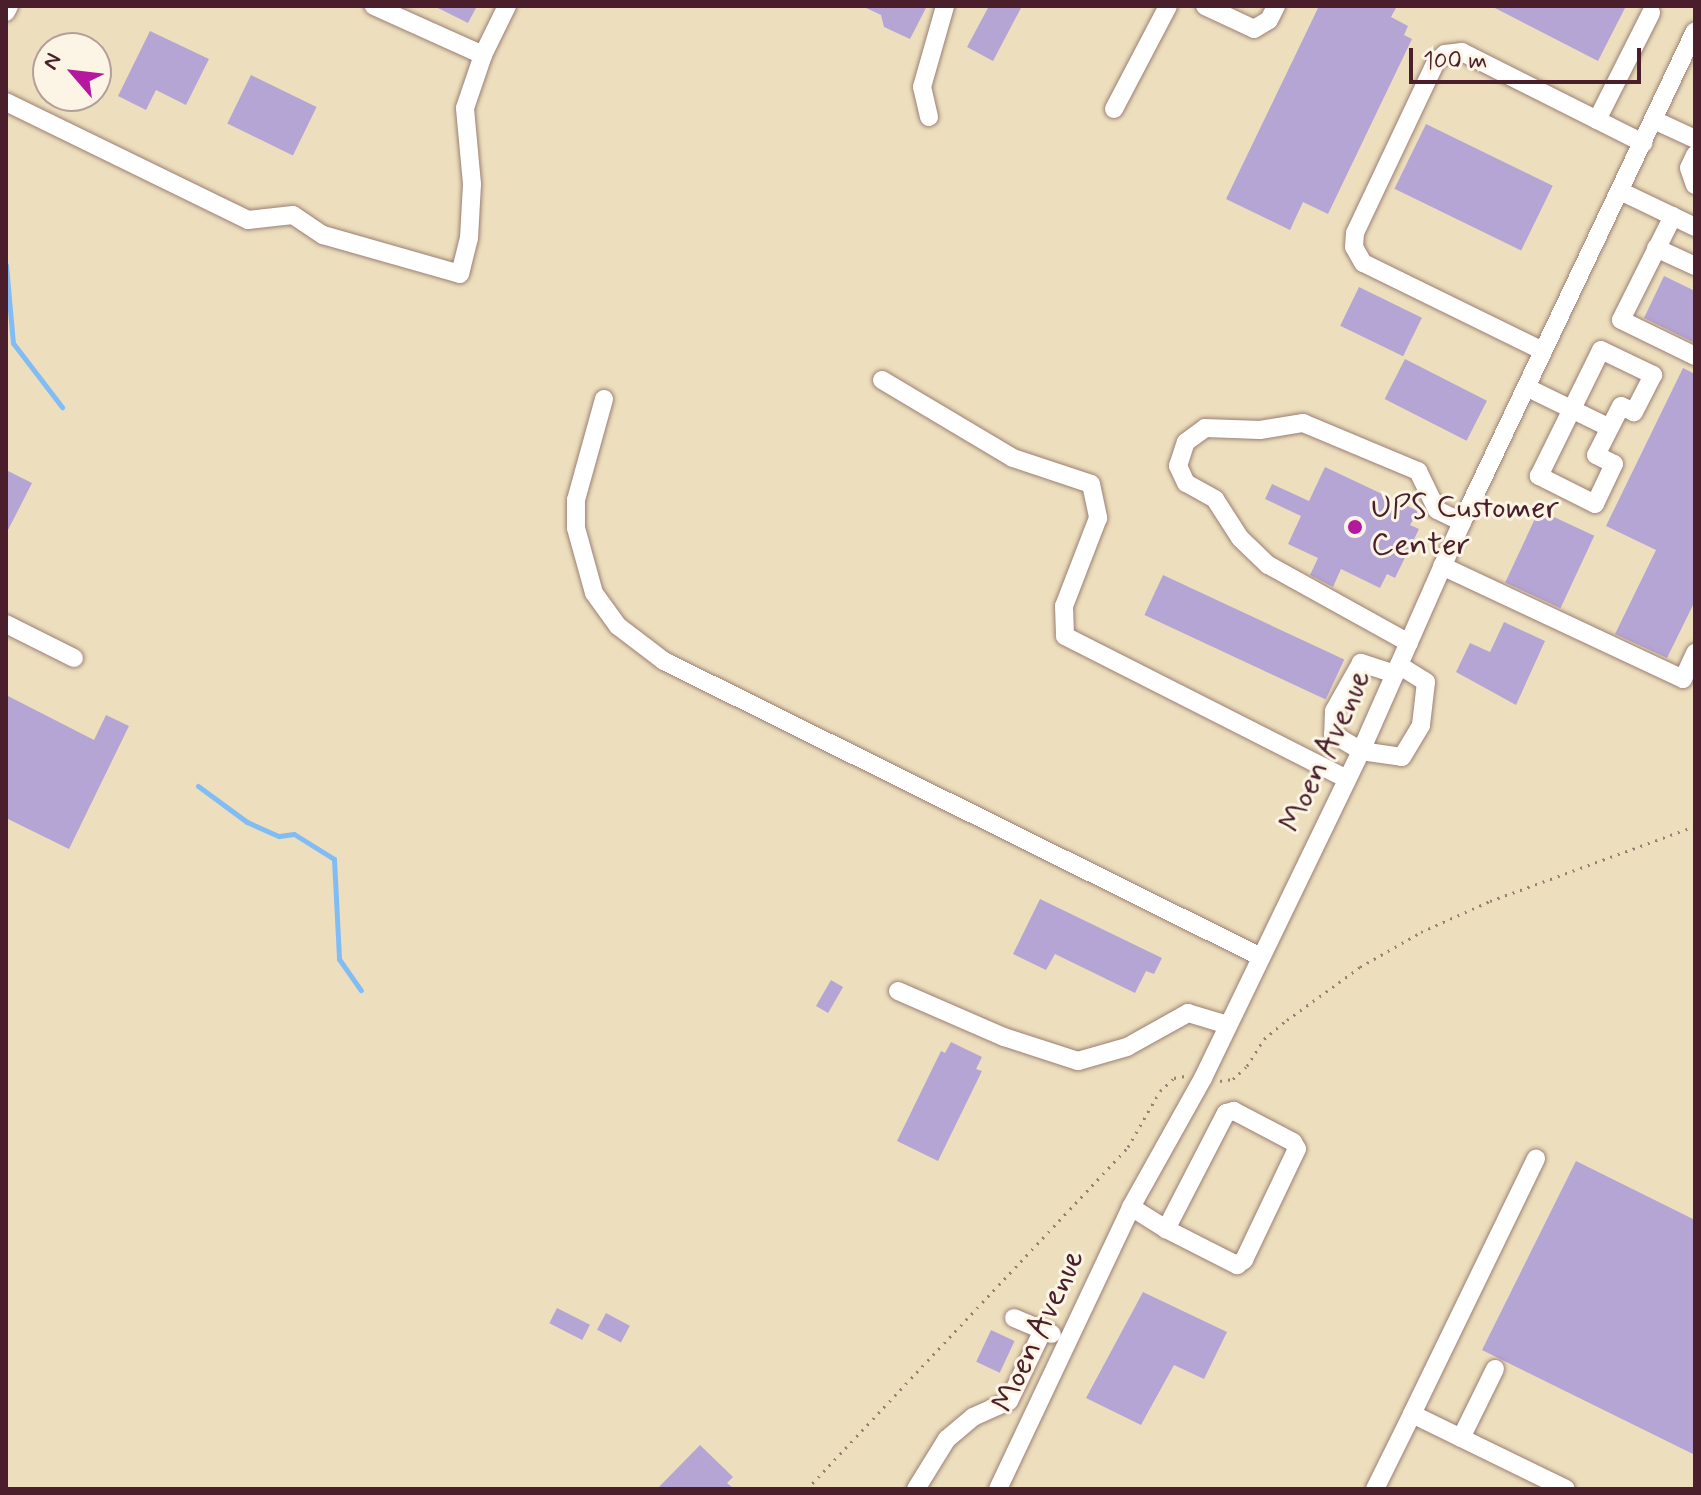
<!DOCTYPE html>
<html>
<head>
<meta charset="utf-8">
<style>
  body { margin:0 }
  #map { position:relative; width:1701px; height:1495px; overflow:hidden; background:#eddfbd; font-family:Mynerve,sans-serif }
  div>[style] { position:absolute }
  .stream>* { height:5px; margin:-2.5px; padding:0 2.5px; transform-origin:2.5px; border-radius:2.5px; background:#82bcf4 }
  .building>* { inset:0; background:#b5a5d4; transform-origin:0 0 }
  .path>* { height:3px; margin-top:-1.5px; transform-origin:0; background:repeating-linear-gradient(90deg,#9c7f74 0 2px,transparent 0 8px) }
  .roads { filter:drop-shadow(0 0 2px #9c7f74) drop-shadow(0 0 2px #9c7f74) }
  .minor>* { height:18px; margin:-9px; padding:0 9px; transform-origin:9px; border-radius:9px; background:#fff }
  .dots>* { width:22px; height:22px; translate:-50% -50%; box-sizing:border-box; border:4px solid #fcf5e5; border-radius:50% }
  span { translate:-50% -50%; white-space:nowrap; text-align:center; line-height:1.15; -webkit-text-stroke:6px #fcf5e5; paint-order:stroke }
  .poi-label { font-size:32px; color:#4a1f2b }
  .left { translate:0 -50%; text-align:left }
  .street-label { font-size:32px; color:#4a1f2b }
  .frame { position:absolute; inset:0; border:8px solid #4a1f2b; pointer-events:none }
  .north { position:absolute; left:32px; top:32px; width:80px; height:80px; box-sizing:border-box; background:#fcf5e5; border:2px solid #b59f9b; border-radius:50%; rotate:298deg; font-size:22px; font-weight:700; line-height:32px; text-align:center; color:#4a1f2b }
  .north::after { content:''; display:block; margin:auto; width:28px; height:36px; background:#b5179e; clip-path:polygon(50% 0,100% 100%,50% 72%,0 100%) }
  .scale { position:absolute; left:1409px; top:48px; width:232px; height:36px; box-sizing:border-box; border:4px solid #4a1f2b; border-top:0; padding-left:10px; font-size:24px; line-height:28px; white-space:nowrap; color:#4a1f2b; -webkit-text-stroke:6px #fcf5e5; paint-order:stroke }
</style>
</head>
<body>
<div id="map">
  <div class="stream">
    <i style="left:6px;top:265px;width:78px;rotate:84.9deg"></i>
    <i style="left:13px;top:343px;width:81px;rotate:52.6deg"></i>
    <i style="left:198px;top:786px;width:61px;rotate:36.3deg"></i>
    <i style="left:247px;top:822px;width:35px;rotate:24deg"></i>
    <i style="left:279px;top:836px;width:15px;rotate:-8deg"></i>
    <i style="left:294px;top:834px;width:47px;rotate:32deg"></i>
    <i style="left:334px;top:859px;width:100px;rotate:87.1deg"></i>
    <i style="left:339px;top:959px;width:38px;rotate:55deg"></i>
  </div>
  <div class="building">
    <i style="clip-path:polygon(434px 6px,477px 6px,468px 23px)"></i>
    <i style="clip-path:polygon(862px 6px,927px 6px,910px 39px,884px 27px,881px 15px)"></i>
    <i style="clip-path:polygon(989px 6px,1022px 6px,993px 61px,967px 47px)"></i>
    <i style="clip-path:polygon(1319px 6px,1397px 6px,1391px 17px,1408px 26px,1404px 35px,1412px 39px,1328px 214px,1303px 202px,1290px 230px,1226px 199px)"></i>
    <i style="clip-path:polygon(1491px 6px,1626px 6px,1598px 61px)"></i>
    <i style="clip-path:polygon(150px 31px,209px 59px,186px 105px,156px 90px,146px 110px,118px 96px)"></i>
    <i style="left:251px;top:75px;width:73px;height:54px;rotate:26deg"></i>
    <i style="left:1426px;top:124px;width:141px;height:72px;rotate:26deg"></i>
    <i style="clip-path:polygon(1664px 276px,1695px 291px,1695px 343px,1644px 318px)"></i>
    <i style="left:1359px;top:287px;width:70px;height:43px;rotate:26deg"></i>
    <i style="left:1405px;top:359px;width:92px;height:45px;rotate:27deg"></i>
    <i style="clip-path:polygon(1683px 368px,1695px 374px,1695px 601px,1667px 658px,1615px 634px,1656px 550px,1606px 526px)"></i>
    <i style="clip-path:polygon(1325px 467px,1418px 511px,1410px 525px,1419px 529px,1395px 578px,1387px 574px,1380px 588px,1341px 569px,1333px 587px,1310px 575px,1318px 558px,1288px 544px,1301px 516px,1265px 499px,1272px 484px,1309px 501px)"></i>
    <i style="clip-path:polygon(6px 470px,32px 483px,6px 534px)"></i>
    <i style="left:1539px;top:510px;width:61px;height:80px;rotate:25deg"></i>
    <i style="left:1163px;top:575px;width:200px;height:44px;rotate:25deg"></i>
    <i style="clip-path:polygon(1504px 622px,1545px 641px,1516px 705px,1456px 672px,1470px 643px,1490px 652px)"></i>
    <i style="clip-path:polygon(6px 695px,94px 740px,106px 715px,129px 726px,69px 849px,6px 818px)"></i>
    <i style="clip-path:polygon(1040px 899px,1162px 958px,1154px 974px,1146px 971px,1135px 993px,1055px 954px,1046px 970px,1013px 954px)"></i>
    <i style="left:831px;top:980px;width:14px;height:30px;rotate:30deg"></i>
    <i style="clip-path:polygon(951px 1042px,982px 1057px,976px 1069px,982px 1071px,938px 1161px,897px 1141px,941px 1051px,945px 1053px)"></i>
    <i style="clip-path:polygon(1576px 1161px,1695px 1220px,1695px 1455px,1482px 1350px)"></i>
    <i style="clip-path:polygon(1143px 1292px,1227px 1332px,1204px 1379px,1174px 1365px,1141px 1425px,1086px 1398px)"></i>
    <i style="left:557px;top:1308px;width:37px;height:17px;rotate:27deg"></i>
    <i style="left:606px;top:1313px;width:27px;height:19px;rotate:28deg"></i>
    <i style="left:991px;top:1330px;width:26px;height:35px;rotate:25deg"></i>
    <i style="clip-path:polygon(700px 1445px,733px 1477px,727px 1483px,734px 1489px,657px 1489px)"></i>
  </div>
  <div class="path">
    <i style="left:1220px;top:1081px;width:13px;rotate:-9deg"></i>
    <i style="left:1233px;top:1079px;width:19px;rotate:-43deg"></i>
    <i style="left:1247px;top:1066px;width:32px;rotate:-58deg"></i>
    <i style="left:1264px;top:1039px;width:30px;rotate:-40deg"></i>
    <i style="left:1287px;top:1020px;width:90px;rotate:-36deg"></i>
    <i style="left:1360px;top:967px;width:70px;rotate:-29.8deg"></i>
    <i style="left:1421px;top:932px;width:76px;rotate:-24.2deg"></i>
    <i style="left:1490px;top:901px;width:218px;rotate:-20.1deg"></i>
    <i style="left:807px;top:1489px;width:469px;rotate:-46.8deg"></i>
    <i style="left:1128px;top:1147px;width:64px;rotate:-60.3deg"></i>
    <i style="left:1160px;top:1091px;width:19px;rotate:-43deg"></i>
    <i style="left:1174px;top:1078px;width:11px;rotate:-10deg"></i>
  </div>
  <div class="roads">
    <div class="minor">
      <i style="left:1205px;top:6px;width:54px;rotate:25.1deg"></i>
      <i style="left:1254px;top:29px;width:17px;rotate:-31deg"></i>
      <i style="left:1269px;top:20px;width:16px;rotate:-63deg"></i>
      <i style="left:6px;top:12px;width:7px;rotate:-63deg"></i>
      <i style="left:483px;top:55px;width:55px;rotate:-63.9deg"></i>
      <i style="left:6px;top:102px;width:269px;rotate:26deg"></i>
      <i style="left:248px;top:220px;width:45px;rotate:-6.3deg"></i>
      <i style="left:293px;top:215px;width:36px;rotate:34deg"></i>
      <i style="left:323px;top:235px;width:142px;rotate:15.9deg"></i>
      <i style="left:460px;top:274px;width:37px;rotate:-76deg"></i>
      <i style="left:469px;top:238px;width:54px;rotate:-86.8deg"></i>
      <i style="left:472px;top:184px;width:76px;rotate:-95.3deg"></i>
      <i style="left:465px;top:108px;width:56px;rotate:-71.2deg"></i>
      <i style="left:483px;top:55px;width:120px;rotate:-155.8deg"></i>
      <i style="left:1114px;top:109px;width:116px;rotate:-62.3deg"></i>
      <i style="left:929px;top:117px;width:31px;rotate:-103deg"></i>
      <i style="left:922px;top:87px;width:84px;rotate:-74.1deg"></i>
      <i style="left:1597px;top:120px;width:120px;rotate:-63.2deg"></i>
      <i style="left:1654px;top:120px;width:45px;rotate:24.9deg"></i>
      <i style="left:1695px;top:155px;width:14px;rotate:115deg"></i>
      <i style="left:1689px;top:168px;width:18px;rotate:71deg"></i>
      <i style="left:1620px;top:191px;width:83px;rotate:25.6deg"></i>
      <i style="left:1673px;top:216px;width:116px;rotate:116.6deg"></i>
      <i style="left:1621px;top:320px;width:82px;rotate:25.9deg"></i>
      <i style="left:1656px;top:248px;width:43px;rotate:24.8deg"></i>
      <i style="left:1601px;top:350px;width:58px;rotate:25.7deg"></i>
      <i style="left:1653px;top:375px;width:42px;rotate:117.2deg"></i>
      <i style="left:1634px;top:412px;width:14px;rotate:-155deg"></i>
      <i style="left:1621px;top:406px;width:55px;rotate:117deg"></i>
      <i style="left:1596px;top:455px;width:20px;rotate:27deg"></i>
      <i style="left:1614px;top:464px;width:44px;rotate:115.4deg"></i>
      <i style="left:1595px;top:504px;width:63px;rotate:-153.4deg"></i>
      <i style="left:1539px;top:476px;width:140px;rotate:-63.8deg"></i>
      <i style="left:1543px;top:351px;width:200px;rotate:-153.9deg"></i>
      <i style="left:1363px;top:263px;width:18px;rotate:-119deg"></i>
      <i style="left:1354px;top:247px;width:14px;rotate:-86deg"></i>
      <i style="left:1355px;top:233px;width:189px;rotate:-64.7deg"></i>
      <i style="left:1436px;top:62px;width:12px;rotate:-42deg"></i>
      <i style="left:1445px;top:54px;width:17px;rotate:-7deg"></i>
      <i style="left:1462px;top:52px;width:203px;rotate:26.7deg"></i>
      <i style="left:882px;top:380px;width:152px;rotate:30.8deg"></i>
      <i style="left:1013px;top:458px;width:82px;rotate:18.4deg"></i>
      <i style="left:1091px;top:484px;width:35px;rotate:78deg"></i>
      <i style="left:1098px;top:518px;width:94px;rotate:111.1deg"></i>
      <i style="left:1064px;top:606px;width:30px;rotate:88deg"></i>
      <i style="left:1065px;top:636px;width:316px;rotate:26.9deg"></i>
      <i style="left:1526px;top:387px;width:93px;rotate:26deg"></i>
      <i style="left:604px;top:399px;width:105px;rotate:105.5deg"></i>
      <i style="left:576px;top:500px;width:28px;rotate:90deg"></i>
      <i style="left:576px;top:528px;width:67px;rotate:74.5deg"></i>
      <i style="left:594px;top:593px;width:41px;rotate:54deg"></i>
      <i style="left:618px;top:626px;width:58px;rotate:37.3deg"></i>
      <i style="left:664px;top:661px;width:666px;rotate:26.37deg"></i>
      <i style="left:1442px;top:566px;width:266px;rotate:25.1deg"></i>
      <i style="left:1683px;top:679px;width:29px;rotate:-65deg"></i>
      <i style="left:6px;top:624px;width:76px;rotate:26.6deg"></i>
      <i style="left:1409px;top:643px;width:161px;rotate:-151deg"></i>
      <i style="left:1268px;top:565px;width:39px;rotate:-136deg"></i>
      <i style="left:1240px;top:538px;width:46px;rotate:-122.7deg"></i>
      <i style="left:1215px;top:499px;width:33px;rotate:-151deg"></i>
      <i style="left:1186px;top:483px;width:19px;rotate:-115deg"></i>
      <i style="left:1178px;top:466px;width:25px;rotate:-72deg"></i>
      <i style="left:1186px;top:442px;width:24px;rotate:-36deg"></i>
      <i style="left:1205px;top:428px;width:55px;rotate:2.1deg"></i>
      <i style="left:1260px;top:430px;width:44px;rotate:-9.2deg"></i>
      <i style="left:1303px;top:423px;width:125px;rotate:22.7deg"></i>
      <i style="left:1418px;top:471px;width:43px;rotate:64deg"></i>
      <i style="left:1437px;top:510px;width:28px;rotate:26deg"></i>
      <i style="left:1395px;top:674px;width:36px;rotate:-162deg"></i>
      <i style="left:1361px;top:663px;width:55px;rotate:119.4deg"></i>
      <i style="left:1334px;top:711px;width:23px;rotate:92deg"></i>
      <i style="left:1333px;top:734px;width:33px;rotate:31deg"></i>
      <i style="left:1361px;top:751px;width:41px;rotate:8.3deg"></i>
      <i style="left:1402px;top:757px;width:37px;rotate:-59deg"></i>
      <i style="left:1421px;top:725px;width:43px;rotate:-83.4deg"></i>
      <i style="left:1426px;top:682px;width:32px;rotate:-148deg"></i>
      <i style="left:898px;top:991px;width:116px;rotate:23.5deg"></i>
      <i style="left:1004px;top:1037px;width:78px;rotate:18deg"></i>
      <i style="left:1078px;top:1061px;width:51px;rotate:-15.9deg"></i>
      <i style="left:1127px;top:1047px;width:70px;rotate:-29.1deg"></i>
      <i style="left:1188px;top:1013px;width:42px;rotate:16.7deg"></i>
      <i style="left:1131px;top:1207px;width:41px;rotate:32.2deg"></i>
      <i style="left:1166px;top:1229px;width:80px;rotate:26.9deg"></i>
      <i style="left:1237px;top:1265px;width:9px;rotate:-36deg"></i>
      <i style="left:1244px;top:1260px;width:123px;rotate:-64.5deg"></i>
      <i style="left:1297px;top:1149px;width:8px;rotate:-120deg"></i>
      <i style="left:1293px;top:1142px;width:67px;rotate:-152.3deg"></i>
      <i style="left:1234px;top:1111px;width:8px;rotate:166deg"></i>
      <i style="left:1226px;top:1113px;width:131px;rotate:117.3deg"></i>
      <i style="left:1014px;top:1318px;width:41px;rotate:22.8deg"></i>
      <i style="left:1412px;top:1414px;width:284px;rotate:-64.1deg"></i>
      <i style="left:1461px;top:1438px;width:77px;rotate:-63.8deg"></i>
      <i style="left:916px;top:1489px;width:59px;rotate:-58.2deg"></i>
      <i style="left:947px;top:1439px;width:34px;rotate:-40deg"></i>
      <i style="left:973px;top:1417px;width:39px;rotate:-24deg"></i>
      <i style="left:1009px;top:1401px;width:79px;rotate:-64.4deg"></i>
      <i style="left:998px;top:1489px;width:312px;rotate:-64.7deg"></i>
      <i style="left:1131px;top:1207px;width:148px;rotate:-60.8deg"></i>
      <i style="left:1203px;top:1078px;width:363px;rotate:-64.2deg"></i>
      <i style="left:1361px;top:751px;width:250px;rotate:-66.2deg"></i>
      <i style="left:1462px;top:522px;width:543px;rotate:-64.61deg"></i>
      <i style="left:1375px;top:1489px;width:84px;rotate:-63.7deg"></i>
      <i style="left:1412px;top:1414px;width:171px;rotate:26deg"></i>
    </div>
  </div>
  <div class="dots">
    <i style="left:1355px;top:527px;background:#b5179e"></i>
  </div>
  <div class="poi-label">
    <span class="left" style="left:1371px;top:527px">UPS Customer<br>Center</span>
  </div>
  <div class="street-label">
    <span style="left:1326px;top:751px;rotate:-65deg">Moen Avenue</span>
    <span style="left:1039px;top:1331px;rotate:-65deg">Moen Avenue</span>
  </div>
  <div class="frame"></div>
  <div class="north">N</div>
  <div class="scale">100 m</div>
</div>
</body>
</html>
